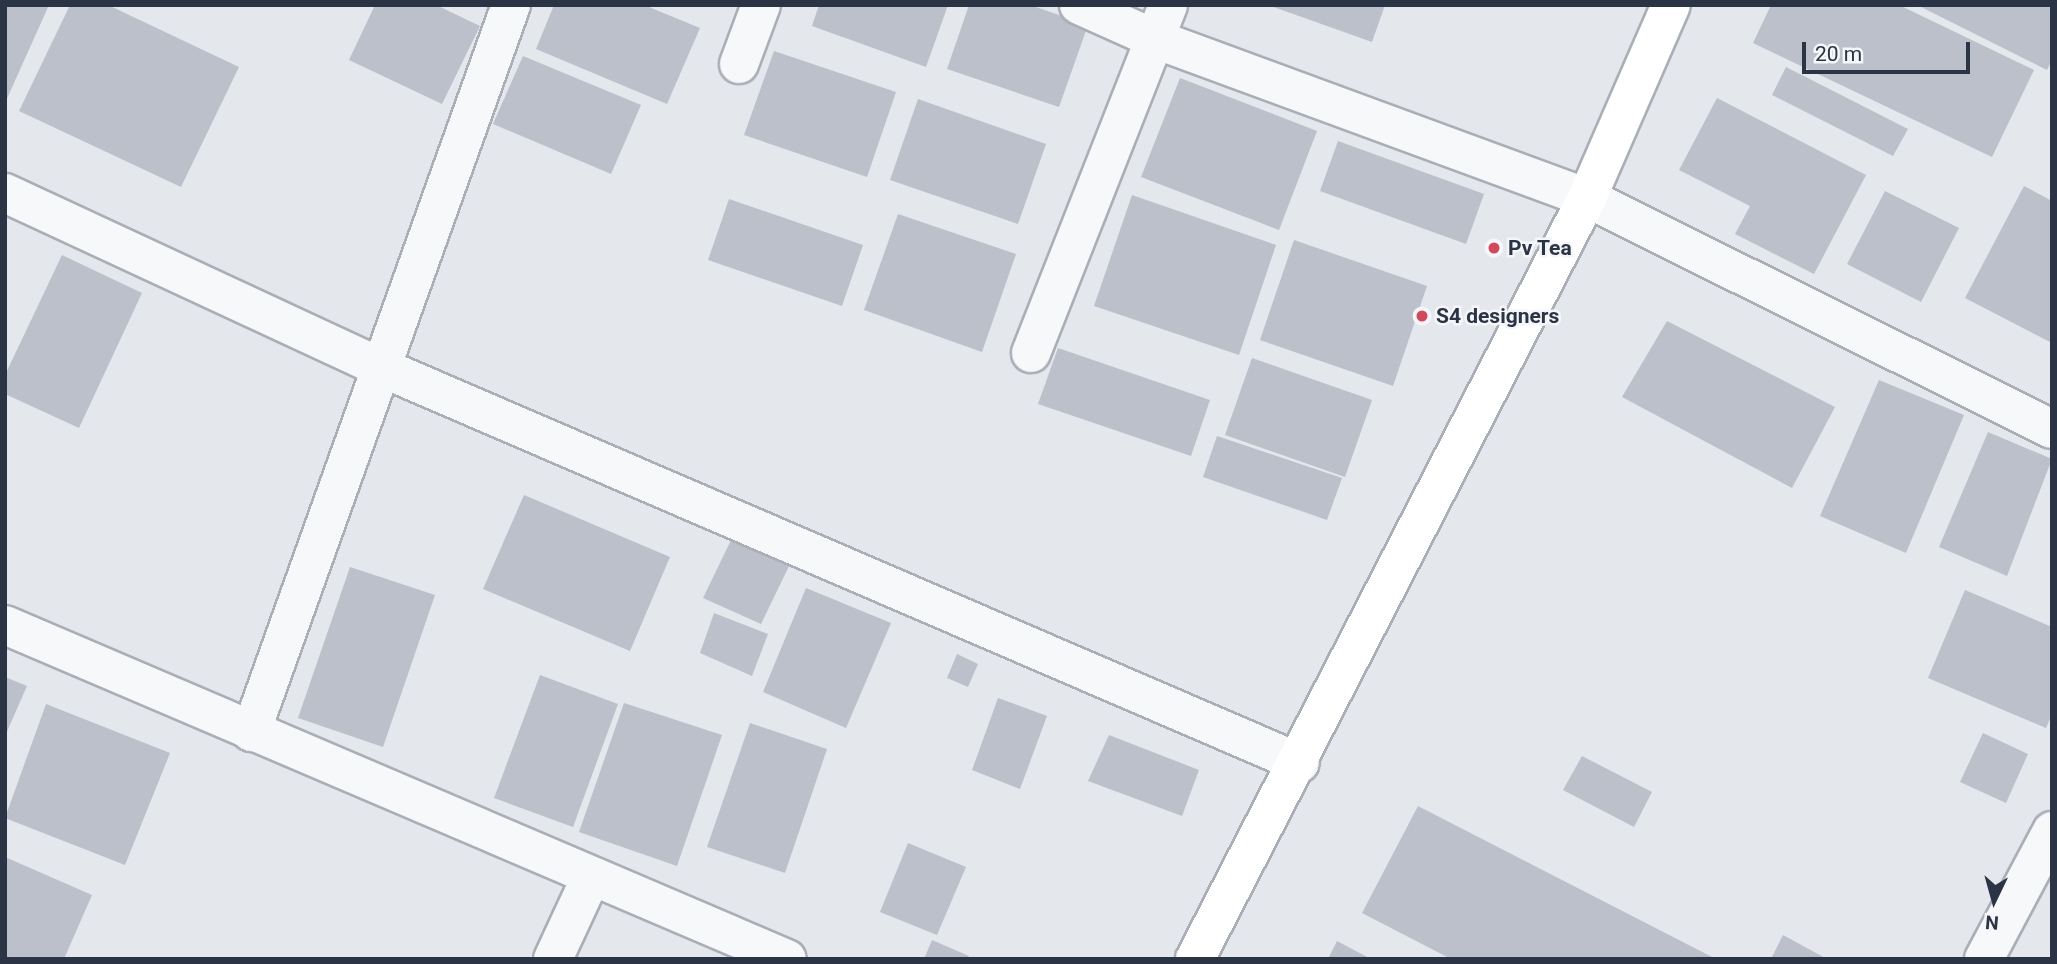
<!DOCTYPE html>
<style>
body{margin:0}
#map{position:relative;width:2057px;height:964px;overflow:hidden;background:#e4e7ec;font-family:Roboto,sans-serif}
div>[style]{position:absolute}
.building>*{inset:0;background:#bbc0ca}
.roads{filter:drop-shadow(2px 0 #a9aeb7) drop-shadow(-2px 0 #a9aeb7) drop-shadow(0 2px #a9aeb7) drop-shadow(0 -2px #a9aeb7)}
.street>*{height:38px;margin:-19px;padding:0 19px;transform-origin:19px;border-radius:19px;background:#f7f8fa}
.secondary>*{height:38px;margin:-19px;padding:0 19px;transform-origin:19px;border-radius:19px;background:#fff}
.dots>*{width:19px;height:19px;translate:-50% -50%;box-sizing:border-box;border:4px solid #f4f6f9;border-radius:50%}
span{translate:-50% -50%;white-space:nowrap;text-align:center;line-height:1.15;-webkit-text-stroke:5px #f4f6f9;paint-order:stroke}
.poi-label{font-size:21px;color:#2b3445;font-weight:700}
.left{translate:0 -50%;text-align:left}
.frame{position:absolute;inset:0;border:7px solid #2b3445;pointer-events:none}
.north{position:absolute;left:1959px;top:866px;width:70px;height:70px;-webkit-text-stroke:5px #f4f6f9;paint-order:stroke;rotate:185deg;font-size:19px;font-weight:700;line-height:28px;text-align:center;color:#2b3445}
.north::after{content:'';display:block;margin:auto;width:24px;height:32px;background:#2b3445;clip-path:polygon(50% 0,100% 100%,50% 72%,0 100%)}
.scale{position:absolute;left:1802px;top:42px;width:168px;height:32px;box-sizing:border-box;border:4px solid #2b3445;border-top:0;padding-left:9px;font-size:21px;line-height:24px;white-space:nowrap;color:#2b3445;-webkit-text-stroke:5px #f4f6f9;paint-order:stroke}
</style>
<div id="map">
<div class="building">
<div style="clip-path:polygon(5px 5px,49px 5px,5px 103px)"></div>
<div style="clip-path:polygon(70px 5px,108px 5px,239px 67px,181px 187px,19px 111px)"></div>
<div style="clip-path:polygon(375px 5px,436px 5px,480px 26px,442px 104px,349px 60px)"></div>
<div style="clip-path:polygon(554px 5px,644px 5px,700px 28px,667px 104px,536px 49px)"></div>
<div style="clip-path:polygon(819px 5px,948px 5px,926px 67px,812px 26px)"></div>
<div style="clip-path:polygon(969px 5px,1030px 5px,1088px 25px,1059px 107px,947px 69px)"></div>
<div style="clip-path:polygon(1268px 5px,1385px 5px,1372px 42px)"></div>
<div style="clip-path:polygon(1771px 5px,1899px 5px,2034px 70px,1992px 157px,1753px 43px)"></div>
<div style="clip-path:polygon(1917px 5px,2052px 5px,2052px 60px,2047px 70px)"></div>
<div style="clip-path:polygon(774px 51px,896px 92px,867px 177px,744px 135px)"></div>
<div style="clip-path:polygon(523px 56px,641px 105px,611px 174px,493px 124px)"></div>
<div style="clip-path:polygon(1786px 67px,1908px 129px,1893px 156px,1772px 95px)"></div>
<div style="clip-path:polygon(1180px 78px,1317px 131px,1279px 230px,1141px 177px)"></div>
<div style="clip-path:polygon(1717px 98px,1866px 175px,1814px 274px,1735px 234px,1750px 206px,1679px 170px)"></div>
<div style="clip-path:polygon(918px 99px,1046px 144px,1018px 224px,890px 180px)"></div>
<div style="clip-path:polygon(1338px 141px,1484px 194px,1466px 244px,1320px 191px)"></div>
<div style="clip-path:polygon(2024px 186px,2052px 201px,2052px 343px,1965px 298px)"></div>
<div style="clip-path:polygon(1885px 191px,1959px 228px,1921px 302px,1847px 264px)"></div>
<div style="clip-path:polygon(1132px 195px,1276px 245px,1239px 355px,1094px 306px)"></div>
<div style="clip-path:polygon(729px 199px,863px 245px,842px 306px,708px 260px)"></div>
<div style="clip-path:polygon(898px 214px,1016px 254px,982px 352px,864px 310px)"></div>
<div style="clip-path:polygon(1294px 240px,1427px 286px,1393px 386px,1260px 340px)"></div>
<div style="clip-path:polygon(62px 255px,142px 293px,79px 428px,5px 394px,5px 375px)"></div>
<div style="clip-path:polygon(1667px 321px,1835px 407px,1792px 488px,1622px 397px)"></div>
<div style="clip-path:polygon(1058px 348px,1210px 400px,1191px 456px,1038px 404px)"></div>
<div style="clip-path:polygon(1252px 358px,1372px 400px,1345px 477px,1225px 435px)"></div>
<div style="clip-path:polygon(1879px 380px,1964px 415px,1906px 553px,1820px 516px)"></div>
<div style="clip-path:polygon(1988px 432px,2052px 459px,2007px 576px,1939px 547px)"></div>
<div style="clip-path:polygon(1217px 436px,1342px 478px,1327px 520px,1203px 477px)"></div>
<div style="clip-path:polygon(524px 495px,670px 557px,630px 651px,483px 589px)"></div>
<div style="clip-path:polygon(733px 536px,791px 562px,761px 624px,703px 598px)"></div>
<div style="clip-path:polygon(350px 567px,435px 595px,383px 747px,298px 718px)"></div>
<div style="clip-path:polygon(806px 588px,891px 623px,846px 728px,763px 692px)"></div>
<div style="clip-path:polygon(1965px 590px,2052px 627px,2052px 714px,2046px 728px,1928px 678px)"></div>
<div style="clip-path:polygon(714px 613px,768px 634px,752px 676px,700px 653px)"></div>
<div style="clip-path:polygon(957px 654px,978px 664px,968px 687px,947px 678px)"></div>
<div style="clip-path:polygon(540px 675px,618px 704px,573px 827px,494px 798px)"></div>
<div style="clip-path:polygon(5px 677px,27px 686px,5px 736px)"></div>
<div style="clip-path:polygon(998px 698px,1047px 716px,1020px 789px,972px 770px)"></div>
<div style="clip-path:polygon(624px 703px,722px 735px,677px 866px,579px 832px)"></div>
<div style="clip-path:polygon(46px 704px,170px 753px,125px 865px,5px 818px)"></div>
<div style="clip-path:polygon(750px 723px,827px 749px,785px 873px,707px 847px)"></div>
<div style="clip-path:polygon(1983px 733px,2028px 754px,2006px 803px,1960px 782px)"></div>
<div style="clip-path:polygon(1109px 735px,1199px 770px,1182px 816px,1088px 781px)"></div>
<div style="clip-path:polygon(1582px 756px,1652px 792px,1634px 827px,1563px 790px)"></div>
<div style="clip-path:polygon(1418px 806px,1716px 959px,1451px 959px,1362px 913px)"></div>
<div style="clip-path:polygon(908px 843px,966px 867px,937px 935px,880px 912px)"></div>
<div style="clip-path:polygon(5px 857px,92px 895px,64px 959px,5px 959px)"></div>
<div style="clip-path:polygon(1783px 935px,1827px 959px,1771px 959px)"></div>
<div style="clip-path:polygon(932px 940px,969px 956px,967px 959px,924px 959px)"></div>
<div style="clip-path:polygon(1337px 941px,1371px 959px,1328px 959px)"></div>
</div>
<div class="roads">
<div class="street">
<div style="left:1079px;top:5px;width:83px;rotate:24.1deg"></div>
<div style="left:1155px;top:39px;width:460px;rotate:20.2deg"></div>
<div style="left:1587px;top:198px;width:519px;rotate:26.42deg"></div>
<div style="left:739px;top:64px;width:63px;rotate:-69.6deg"></div>
<div style="left:5px;top:193px;width:419px;rotate:24.9deg"></div>
<div style="left:385px;top:369px;width:996px;rotate:23.3deg"></div>
<div style="left:1031px;top:353px;width:374px;rotate:-68.5deg"></div>
<div style="left:5px;top:625px;width:850px;rotate:23.13deg"></div>
<div style="left:251px;top:732px;width:772px;rotate:-70.32deg"></div>
<div style="left:553px;top:959px;width:90px;rotate:-65.1deg"></div>
<div style="left:1984px;top:959px;width:145px;rotate:-62deg"></div>
</div>
<div class="secondary">
<div style="left:1195px;top:959px;width:856px;rotate:-62.75deg"></div>
<div style="left:1587px;top:198px;width:210px;rotate:-66.5deg"></div>
</div>
</div>
<div class="dots">
<div style="left:1494px;top:248px;background:#d1495b"></div>
<div style="left:1422px;top:316px;background:#d1495b"></div>
</div>
<div class="poi-label">
<span class="left" style="left:1508px;top:248px">Pv Tea</span>
<span class="left" style="left:1436px;top:316px">S4 designers</span>
</div>
<div class="frame"></div>
<div class="north">N</div>
<div class="scale">20 m</div>
</div>
